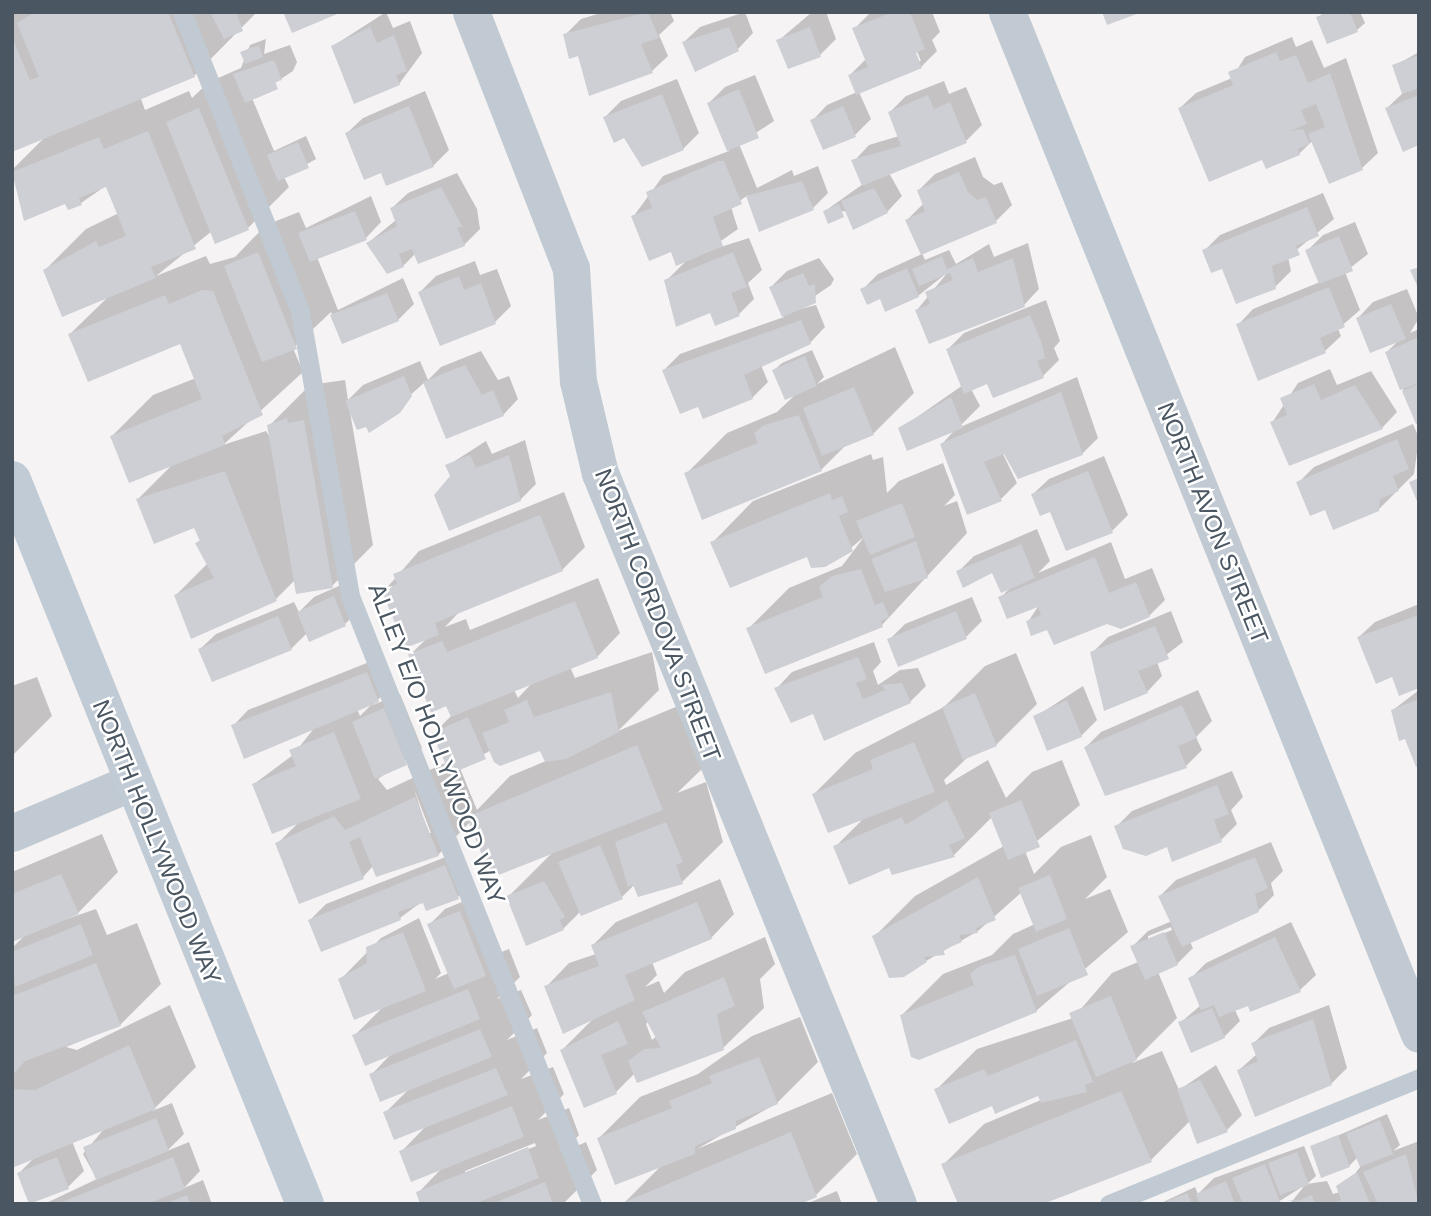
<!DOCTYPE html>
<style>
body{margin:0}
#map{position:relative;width:1431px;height:1216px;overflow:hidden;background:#f5f3f3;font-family:Arial,sans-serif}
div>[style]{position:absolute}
.shadow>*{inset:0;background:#0003}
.building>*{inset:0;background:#cdcfd5}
.lane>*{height:19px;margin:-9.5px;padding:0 9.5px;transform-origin:9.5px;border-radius:9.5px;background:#c1cad2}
.street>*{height:37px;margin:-18.5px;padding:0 18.5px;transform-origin:18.5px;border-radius:18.5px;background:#c1cad2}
.secondary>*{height:38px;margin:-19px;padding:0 19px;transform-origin:19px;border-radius:19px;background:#c1cbd6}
span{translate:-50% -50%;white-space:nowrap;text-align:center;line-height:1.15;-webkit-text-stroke:5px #fff;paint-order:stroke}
.street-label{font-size:24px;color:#4a5661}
.frame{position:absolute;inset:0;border:14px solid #4a5661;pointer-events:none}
</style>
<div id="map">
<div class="shadow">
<div style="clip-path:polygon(12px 12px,257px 12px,194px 76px,141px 99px,145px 110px,189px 91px,192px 98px,209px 82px,241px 68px,250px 45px,266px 39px,264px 54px,290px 45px,297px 62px,293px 71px,252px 98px,274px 151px,306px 136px,316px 159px,284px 177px,289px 187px,248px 228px,212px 231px,156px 276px,206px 256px,210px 264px,235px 257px,266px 225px,299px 212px,306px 228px,371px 196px,381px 222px,366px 238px,317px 257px,338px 310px,403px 278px,414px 304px,398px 320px,343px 342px,331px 312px,293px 348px,303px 372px,223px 445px,266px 431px,271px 439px,269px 426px,310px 385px,345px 380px,348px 400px,363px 385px,420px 361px,428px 380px,441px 367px,481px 351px,498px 380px,509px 376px,518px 399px,503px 415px,425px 382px,370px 431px,350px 412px,373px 545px,332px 586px,295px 580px,276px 599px,176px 595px,208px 563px,197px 543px,201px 539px,195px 526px,138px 499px,174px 463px,112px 436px,153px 395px,196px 378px,181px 342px,70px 334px,109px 296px,45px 270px,86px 229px,119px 213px,107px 185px,81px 203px,66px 202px,25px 218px,12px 170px,46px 136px,12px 150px)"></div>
<div style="clip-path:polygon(386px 12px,393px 28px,410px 21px,422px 53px,399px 84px,333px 46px)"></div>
<div style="clip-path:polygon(604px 12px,670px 12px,674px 21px,659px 35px,668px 56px,652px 71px,579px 54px,565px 35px,581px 19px)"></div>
<div style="clip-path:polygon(745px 12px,753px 33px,738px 49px,684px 42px,700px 27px)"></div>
<div style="clip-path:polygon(812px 12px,826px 12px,836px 39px,820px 55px,778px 41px)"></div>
<div style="clip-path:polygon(evenodd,871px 12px,932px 12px,940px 32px,932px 40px,937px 51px,921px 67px,859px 92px,871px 119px,855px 135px,812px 121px,827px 105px,857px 92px,850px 75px,866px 59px,854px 29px,871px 12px,914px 44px,921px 61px,917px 61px,914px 44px)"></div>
<div style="clip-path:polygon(1324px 12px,1360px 12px,1365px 23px,1357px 30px,1318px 18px)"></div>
<div style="clip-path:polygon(1292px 37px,1296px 47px,1312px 40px,1324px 68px,1346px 58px,1378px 153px,1362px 168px,1313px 140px,1299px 154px,1263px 157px,1180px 108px,1196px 93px,1232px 78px,1245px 57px)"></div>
<div style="clip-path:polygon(1419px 52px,1419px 143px,1387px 108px,1404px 92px,1394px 66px)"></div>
<div style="clip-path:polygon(755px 75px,774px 121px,739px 144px,757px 188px,792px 170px,794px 176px,818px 166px,828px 193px,813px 208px,760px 229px,748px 195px,731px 207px,738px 229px,705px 252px,749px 238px,762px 270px,748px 283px,754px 299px,739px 314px,711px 311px,666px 281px,688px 259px,633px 217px,663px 176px,729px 151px,709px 103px,725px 87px)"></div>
<div style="clip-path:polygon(677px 79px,699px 133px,683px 149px,625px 136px,605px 117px,621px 101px)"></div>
<div style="clip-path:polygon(944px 81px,949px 94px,966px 87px,982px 125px,966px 141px,889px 173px,902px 196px,887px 212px,825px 211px,863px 184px,854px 161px,869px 145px,899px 136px,890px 112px,906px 96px)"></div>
<div style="clip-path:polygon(425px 91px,449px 150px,433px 166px,382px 171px,347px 133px,363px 118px)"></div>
<div style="clip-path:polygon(975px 157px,983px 177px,994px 185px,1002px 182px,1012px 205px,996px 221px,922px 253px,925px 260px,949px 250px,956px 264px,989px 244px,994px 257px,1028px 243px,1039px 289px,1024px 305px,930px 342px,917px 310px,948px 272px,918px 296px,862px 290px,878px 274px,922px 254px,907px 220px,924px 203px,919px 190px,935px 174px)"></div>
<div style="clip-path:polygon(457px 173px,477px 209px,480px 229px,464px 245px,416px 253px,403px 266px,368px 243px,396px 220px,392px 208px,408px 193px)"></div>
<div style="clip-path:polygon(1323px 193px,1334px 219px,1288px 257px,1291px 271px,1275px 287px,1223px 266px,1204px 251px,1220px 235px)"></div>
<div style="clip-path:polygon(1355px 222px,1368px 254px,1345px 272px,1360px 310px,1338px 329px,1341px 336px,1325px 351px,1238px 325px,1253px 309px,1320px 282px,1307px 251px,1323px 235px)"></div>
<div style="clip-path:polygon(819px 258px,834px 279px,831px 285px,793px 311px,816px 305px,825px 327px,810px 343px,761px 365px,768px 382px,752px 398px,699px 404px,664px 370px,680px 354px,784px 317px,771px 287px,787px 271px)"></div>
<div style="clip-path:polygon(475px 261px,480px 275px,497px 269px,511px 306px,495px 322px,441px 343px,420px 292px,436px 276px)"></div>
<div style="clip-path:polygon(1407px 289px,1419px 318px,1410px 333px,1419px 329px,1417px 422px,1387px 352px,1398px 341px,1358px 318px,1373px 302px)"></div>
<div style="clip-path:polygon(1046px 300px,1060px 341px,1054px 348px,1059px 360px,1043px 376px,994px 396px,988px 382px,971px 389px,980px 406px,958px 428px,1077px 377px,1098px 438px,1082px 454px,1003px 454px,1017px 483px,1001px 499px,942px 444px,962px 422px,908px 449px,900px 429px,963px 385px,948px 349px,964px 333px)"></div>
<div style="clip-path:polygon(895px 347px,914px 393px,873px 434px,846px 445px,821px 470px,686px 474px,727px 433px,777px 412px,796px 394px,774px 370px,782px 363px,812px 350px,824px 377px,817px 384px)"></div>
<div style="clip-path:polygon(1330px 369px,1337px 385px,1371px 371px,1397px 412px,1382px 428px,1272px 423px,1298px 383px)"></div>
<div style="clip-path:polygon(1413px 424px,1419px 438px,1414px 474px,1378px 510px,1326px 508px,1298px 483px,1314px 467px)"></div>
<div style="clip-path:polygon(525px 440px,536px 484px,520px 500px,452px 477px,447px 466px,486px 441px,492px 454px)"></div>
<div style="clip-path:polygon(871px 454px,873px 460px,883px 457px,887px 493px,899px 481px,943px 463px,955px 495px,944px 506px,957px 501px,967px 533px,882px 625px,748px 629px,789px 588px,842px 566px,864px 537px,835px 561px,812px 566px,808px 555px,713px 542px,753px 501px)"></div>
<div style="clip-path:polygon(1104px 456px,1128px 515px,1112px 531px,1067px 549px,1051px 510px,1033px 494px,1049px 479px)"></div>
<div style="clip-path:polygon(evenodd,564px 492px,585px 547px,562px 570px,461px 610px,445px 627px,466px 619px,470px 630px,598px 578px,620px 633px,597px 657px,570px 667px,575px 678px,652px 652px,659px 690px,618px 731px,678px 706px,703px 768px,677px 793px,706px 782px,723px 842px,682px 882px,635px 884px,622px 897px,581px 911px,563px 929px,508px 897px,553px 852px,471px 821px,438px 855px,373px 866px,363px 877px,277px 844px,300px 821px,254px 784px,293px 755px,315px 727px,233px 726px,248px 710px,382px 657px,393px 684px,373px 705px,400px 694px,422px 748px,378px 779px,387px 790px,447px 762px,434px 733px,452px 715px,410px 655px,427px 638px,384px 591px,419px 551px,564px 492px,533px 682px,518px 698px,514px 690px,533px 682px,564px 492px,374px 702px,360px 716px,357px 709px,374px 702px,564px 492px,541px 748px,546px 761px,510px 776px,477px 810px,460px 768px,493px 749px,541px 748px,564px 492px,414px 789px,431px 833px,428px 833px,414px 789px)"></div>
<div style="clip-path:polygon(1037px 529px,1050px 561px,1038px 573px,1111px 542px,1125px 579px,1152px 568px,1165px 600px,1149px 616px,1048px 627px,1028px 622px,1039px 605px,1000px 598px,1012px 586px,993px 571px,958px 572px,974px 556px)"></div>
<div style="clip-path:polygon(350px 581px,361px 609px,345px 624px,310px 639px,307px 633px,291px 649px,200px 649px,216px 634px,294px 602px,299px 612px,314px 597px)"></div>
<div style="clip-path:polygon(972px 597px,982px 621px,966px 637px,899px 664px,889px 640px,905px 624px)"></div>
<div style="clip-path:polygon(1419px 604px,1419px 686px,1393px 675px,1359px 637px,1375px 622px)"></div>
<div style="clip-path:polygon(1171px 611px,1183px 642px,1157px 662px,1162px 676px,1147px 692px,1092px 653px,1108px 637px)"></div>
<div style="clip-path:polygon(874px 642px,881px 662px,873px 671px,878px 685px,900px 670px,918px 668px,926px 686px,910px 702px,814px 712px,777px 688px,792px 672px)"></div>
<div style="clip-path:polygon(1016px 653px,1037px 704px,996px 745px,968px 757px,944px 780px,946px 785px,988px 760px,1006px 798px,1032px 772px,1062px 760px,1080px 805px,1025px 851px,1034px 874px,1061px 847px,1091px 835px,1107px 877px,1085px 899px,1110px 889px,1128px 932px,1036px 1011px,902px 1015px,943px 974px,992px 955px,1013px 934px,1035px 924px,1022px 892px,978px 931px,926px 961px,874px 937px,915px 896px,1004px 846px,992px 817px,954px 855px,890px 866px,835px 847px,862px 820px,829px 831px,814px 794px,855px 753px,944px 707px,985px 666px)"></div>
<div style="clip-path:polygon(37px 677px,52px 716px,12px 756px,12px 686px)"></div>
<div style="clip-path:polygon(1083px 686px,1097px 720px,1081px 736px,1035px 717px)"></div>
<div style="clip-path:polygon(1198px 690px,1212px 721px,1196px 737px,1202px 750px,1186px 766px,1086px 747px,1101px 732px)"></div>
<div style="clip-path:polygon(1419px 690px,1419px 764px,1393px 710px)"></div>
<div style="clip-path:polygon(1232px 771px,1243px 797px,1231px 810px,1237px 824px,1221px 840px,1168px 845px,1116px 827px,1132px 811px)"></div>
<div style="clip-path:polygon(102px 834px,118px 872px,78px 913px,46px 926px,96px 909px,107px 935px,137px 923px,161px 984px,120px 1025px,66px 1047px,77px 1050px,170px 1005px,196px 1067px,152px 1111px,172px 1103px,184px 1134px,167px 1151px,189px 1142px,200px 1171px,184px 1188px,203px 1180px,212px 1204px,44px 1204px,97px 1179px,83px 1154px,104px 1129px,72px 1141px,84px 1171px,68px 1187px,19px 1173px,36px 1156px,12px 1166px,12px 948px,25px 935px,12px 940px,12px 872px)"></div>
<div style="clip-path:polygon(evenodd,1271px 842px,1283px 871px,1271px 883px,1274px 895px,1258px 911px,1190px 942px,1193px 948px,1177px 964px,1158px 972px,1177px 1018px,1132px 1063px,1162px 1051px,1179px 1090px,1216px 1065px,1242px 1115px,1227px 1130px,1190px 1121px,1151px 1160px,943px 1165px,984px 1124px,1041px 1100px,1039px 1094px,993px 1103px,936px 1090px,977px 1049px,1073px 1018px,1112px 973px,1138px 962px,1132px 947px,1148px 931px,1172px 921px,1160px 896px,1176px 880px,1271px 842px,1171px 927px,1172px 930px,1148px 940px,1148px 936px,1171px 927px)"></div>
<div style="clip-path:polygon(461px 851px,473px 881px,458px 897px,424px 900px,400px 918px,310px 920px,326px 904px)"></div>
<div style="clip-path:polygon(evenodd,720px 879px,734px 914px,711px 938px,652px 962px,657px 975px,645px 987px,659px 981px,664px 993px,685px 972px,765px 937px,775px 964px,760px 979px,764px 1008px,723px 1048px,635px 1073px,616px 1092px,585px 1105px,562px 1050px,596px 1016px,546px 987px,569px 963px,596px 954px,593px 945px,616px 922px,720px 879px,649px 1021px,657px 1036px,652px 1040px,646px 1024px,649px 1021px)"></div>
<div style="clip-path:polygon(evenodd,476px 896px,499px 953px,509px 949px,520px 977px,497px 999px,521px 990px,532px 1015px,507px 1040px,537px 1028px,547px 1053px,521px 1079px,553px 1067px,564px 1094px,538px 1120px,569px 1108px,579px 1135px,563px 1152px,586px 1142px,597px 1170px,563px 1204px,422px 1204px,418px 1193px,443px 1167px,401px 1152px,427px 1125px,385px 1113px,410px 1088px,371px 1075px,393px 1052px,354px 1036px,385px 1005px,340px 980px,381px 938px,419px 918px,441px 973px,435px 979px,449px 973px,430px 924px,445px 909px,476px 896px,535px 1143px,536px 1146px,465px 1175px,465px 1171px,535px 1143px)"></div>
<div style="clip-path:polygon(1291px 922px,1316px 975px,1300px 990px,1235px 1010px,1240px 1021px,1224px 1037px,1180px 1023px,1201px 1005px,1190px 979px,1206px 963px)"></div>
<div style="clip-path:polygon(1329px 1005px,1347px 1068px,1331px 1084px,1239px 1070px,1257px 1054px,1253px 1044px,1269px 1028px)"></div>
<div style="clip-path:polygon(800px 1017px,818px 1062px,777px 1103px,697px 1149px,832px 1093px,857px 1154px,816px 1195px,794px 1204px,623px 1204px,662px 1165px,599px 1138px,640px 1097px,698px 1074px,752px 1036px)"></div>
<div style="clip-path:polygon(1387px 1114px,1400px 1145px,1393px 1151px,1419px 1141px,1419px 1204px,1290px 1204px,1305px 1185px,1275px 1204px,1159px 1204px,1195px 1187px,1198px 1194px,1214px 1178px,1304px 1146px,1316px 1176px,1307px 1184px,1327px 1181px,1333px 1194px,1340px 1192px,1361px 1166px,1357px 1158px,1349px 1166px,1312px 1147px)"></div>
<div style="clip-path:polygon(837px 1191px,842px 1204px,806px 1204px)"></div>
</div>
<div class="building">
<div style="clip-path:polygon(35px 12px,168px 12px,195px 77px,12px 152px,12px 37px,30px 80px,39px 77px,17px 23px)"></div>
<div style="clip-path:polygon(210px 12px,236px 12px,243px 31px,224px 39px)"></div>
<div style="clip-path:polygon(283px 12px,342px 12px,292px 33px)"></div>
<div style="clip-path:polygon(648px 12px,659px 38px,641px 44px,653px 73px,589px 96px,578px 56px,569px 59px,563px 34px)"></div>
<div style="clip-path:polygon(893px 12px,910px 12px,925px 49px,916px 53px,922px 68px,856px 95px,848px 75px,868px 67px,852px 28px)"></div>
<div style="clip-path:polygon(1102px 12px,1142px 12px,1107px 25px)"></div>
<div style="clip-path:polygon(1329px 12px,1350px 12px,1358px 32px,1327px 44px,1316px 17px)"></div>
<div style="clip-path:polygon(370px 27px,377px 43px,394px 35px,407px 71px,396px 75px,400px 85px,354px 104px,331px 46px)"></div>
<div style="clip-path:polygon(729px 27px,739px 51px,695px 72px,682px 42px)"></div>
<div style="clip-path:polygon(810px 27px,821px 57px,788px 69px,776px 40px)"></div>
<div style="clip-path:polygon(259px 45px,263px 57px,245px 64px,240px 52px)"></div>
<div style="clip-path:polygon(1276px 52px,1280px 61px,1296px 55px,1308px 83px,1330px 73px,1363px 170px,1329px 184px,1308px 134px,1325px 127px,1316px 104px,1301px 110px,1307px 124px,1290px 131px,1303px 129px,1310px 144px,1298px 149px,1300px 155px,1266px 169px,1262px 160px,1209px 182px,1178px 108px,1233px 85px,1228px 72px)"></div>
<div style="clip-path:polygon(1419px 55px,1419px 88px,1402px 94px,1392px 65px)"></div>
<div style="clip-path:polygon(274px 60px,282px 80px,275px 82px,278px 89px,245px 103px,233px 74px)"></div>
<div style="clip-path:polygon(739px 89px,759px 138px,727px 151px,707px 103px)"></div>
<div style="clip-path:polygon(662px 94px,684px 150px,642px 167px,624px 138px,614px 143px,603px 117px)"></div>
<div style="clip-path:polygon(928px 95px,934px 109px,950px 102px,967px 143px,862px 186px,851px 160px,901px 146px,888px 112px)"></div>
<div style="clip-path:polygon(1419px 95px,1419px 145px,1403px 152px,1385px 108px)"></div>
<div style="clip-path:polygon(409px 106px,434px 167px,386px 186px,381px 173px,364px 180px,345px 133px)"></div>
<div style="clip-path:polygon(843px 106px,856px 137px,823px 150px,810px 120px)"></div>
<div style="clip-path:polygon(199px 108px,249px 230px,215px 244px,166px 122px)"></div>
<div style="clip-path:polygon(148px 131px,196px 249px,151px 267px,156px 278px,62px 317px,43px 270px,96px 241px,99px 247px,126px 236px,106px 187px,79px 198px,82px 205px,68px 210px,65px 204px,24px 221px,12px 172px,99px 137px,104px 149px)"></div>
<div style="clip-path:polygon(298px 142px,309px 168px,278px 181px,267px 155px)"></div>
<div style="clip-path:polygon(718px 161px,724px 161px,742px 204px,713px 217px,723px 246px,676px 266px,671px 252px,649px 261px,631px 216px,652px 208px,646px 192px)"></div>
<div style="clip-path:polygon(959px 172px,968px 192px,977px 200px,986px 197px,997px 223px,921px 255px,905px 220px,925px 211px,917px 190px)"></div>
<div style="clip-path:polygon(802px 181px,814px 210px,759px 232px,746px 196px)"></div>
<div style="clip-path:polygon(441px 187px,462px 226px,457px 228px,465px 246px,418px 264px,412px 249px,399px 254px,404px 267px,387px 274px,366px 243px,397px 226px,390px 208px)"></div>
<div style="clip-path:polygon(874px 188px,888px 213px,853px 230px,841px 201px)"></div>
<div style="clip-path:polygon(839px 204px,844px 217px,828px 224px,823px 211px)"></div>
<div style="clip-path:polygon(1307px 207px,1319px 236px,1296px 246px,1300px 255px,1272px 266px,1276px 289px,1236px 304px,1222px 269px,1211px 273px,1202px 250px)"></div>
<div style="clip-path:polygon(355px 211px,367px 240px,310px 262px,298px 233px)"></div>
<div style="clip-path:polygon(1339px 236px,1353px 271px,1319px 284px,1305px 250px)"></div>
<div style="clip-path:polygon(258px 252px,297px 349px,262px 362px,224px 266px)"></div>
<div style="clip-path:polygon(733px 252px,747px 287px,731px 293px,740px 316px,715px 326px,710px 313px,676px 327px,664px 280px)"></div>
<div style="clip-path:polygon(942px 256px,947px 269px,973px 258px,978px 272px,1013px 258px,1025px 307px,929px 344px,915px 310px,930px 304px,925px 292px,953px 280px,950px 273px,919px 286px,912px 269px)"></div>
<div style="clip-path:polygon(1419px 267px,1419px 290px,1410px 270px)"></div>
<div style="clip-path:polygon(907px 268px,919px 297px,885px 312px,880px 299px,867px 305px,860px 289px)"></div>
<div style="clip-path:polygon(803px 273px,809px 286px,815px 284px,816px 303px,782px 317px,769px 287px)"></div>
<div style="clip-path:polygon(459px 276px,464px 290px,481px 283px,496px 324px,440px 346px,418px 292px)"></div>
<div style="clip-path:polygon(1329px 287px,1345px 327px,1320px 338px,1326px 353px,1258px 381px,1236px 324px)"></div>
<div style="clip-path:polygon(202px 290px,213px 291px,263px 415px,222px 436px,225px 445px,129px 483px,110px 436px,202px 399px,180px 344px,88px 382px,68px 334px,165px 295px,169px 304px)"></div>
<div style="clip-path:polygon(387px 293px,399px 321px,342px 344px,330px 315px)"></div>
<div style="clip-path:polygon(1391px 304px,1406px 339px,1370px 353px,1356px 318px)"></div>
<div style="clip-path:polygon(1030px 315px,1042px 344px,1045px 358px,1037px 361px,1044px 378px,993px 398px,987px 384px,964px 394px,946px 349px)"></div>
<div style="clip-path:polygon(801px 320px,811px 344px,744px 375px,753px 399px,703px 419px,698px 407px,680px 414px,662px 370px)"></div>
<div style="clip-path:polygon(1419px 337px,1419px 383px,1400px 390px,1385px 352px)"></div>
<div style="clip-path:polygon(805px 356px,817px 386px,785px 400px,772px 370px)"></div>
<div style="clip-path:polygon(465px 365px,482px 395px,493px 390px,504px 416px,446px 439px,423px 382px)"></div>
<div style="clip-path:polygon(404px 376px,412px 396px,400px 413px,369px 433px,366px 427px,357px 430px,345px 401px)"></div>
<div style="clip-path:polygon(1314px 384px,1321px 400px,1355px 385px,1383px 429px,1289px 466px,1270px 422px,1287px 415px,1280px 398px)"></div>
<div style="clip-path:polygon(1419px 384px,1419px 423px,1416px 424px,1402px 391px)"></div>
<div style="clip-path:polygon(854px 387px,874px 435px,822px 456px,803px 408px)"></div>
<div style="clip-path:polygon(1061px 392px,1083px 455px,1018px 479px,1004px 454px,984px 462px,1002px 501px,967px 515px,940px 444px)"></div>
<div style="clip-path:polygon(951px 397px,963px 428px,907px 451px,898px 428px)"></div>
<div style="clip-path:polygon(799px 415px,822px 471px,702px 520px,684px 473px,758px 443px,754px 433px,764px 425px)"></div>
<div style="clip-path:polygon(287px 418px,288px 423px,304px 420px,333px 588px,296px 594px,267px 425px)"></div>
<div style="clip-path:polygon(1397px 439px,1409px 469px,1393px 476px,1399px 491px,1380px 499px,1379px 511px,1333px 530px,1325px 510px,1310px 516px,1296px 482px)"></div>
<div style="clip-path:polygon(470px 455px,476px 468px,509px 455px,521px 501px,449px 531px,434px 495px,450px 476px,445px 465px)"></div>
<div style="clip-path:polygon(225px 471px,277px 601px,191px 639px,174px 595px,214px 578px,195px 543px,200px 541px,194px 528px,154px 544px,136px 499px)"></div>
<div style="clip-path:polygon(1088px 471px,1113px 533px,1066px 551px,1050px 512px,1040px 516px,1031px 494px)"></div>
<div style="clip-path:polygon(1419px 478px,1419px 506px,1409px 482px)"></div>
<div style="clip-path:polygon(830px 493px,832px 500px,842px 496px,848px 512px,839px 516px,853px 551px,825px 567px,811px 568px,807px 557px,730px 588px,710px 542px)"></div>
<div style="clip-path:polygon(902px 503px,915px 537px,870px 555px,856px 521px)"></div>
<div style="clip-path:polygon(540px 515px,563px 571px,435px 623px,439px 635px,405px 648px,382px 591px,397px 584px,393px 574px)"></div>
<div style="clip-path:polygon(916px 541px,928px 578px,885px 592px,871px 559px)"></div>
<div style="clip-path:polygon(1021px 544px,1035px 578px,1001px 593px,992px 573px,963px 588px,956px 571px)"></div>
<div style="clip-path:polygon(1095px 557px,1109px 593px,1136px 582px,1150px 617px,1121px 629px,1107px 624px,1054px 645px,1047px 630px,1031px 636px,1026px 621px,1041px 615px,1038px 607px,1007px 619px,998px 597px)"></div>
<div style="clip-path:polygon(861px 569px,875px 605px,883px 602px,889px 617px,881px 621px,883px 627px,765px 674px,746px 628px,823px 597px,819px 587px,832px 576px)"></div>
<div style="clip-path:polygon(334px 596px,346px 626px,309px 642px,297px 612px)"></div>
<div style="clip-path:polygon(575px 601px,598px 658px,451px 717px,446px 706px,431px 713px,408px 654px,442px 641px,447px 652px)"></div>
<div style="clip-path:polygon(956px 611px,967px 639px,898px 667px,887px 639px)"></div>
<div style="clip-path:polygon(1419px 615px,1419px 688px,1399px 696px,1392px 677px,1376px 684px,1357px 637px)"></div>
<div style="clip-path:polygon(278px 616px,292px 650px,212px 682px,198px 649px)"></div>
<div style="clip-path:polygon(1155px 626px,1169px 659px,1138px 671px,1148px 693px,1104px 711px,1090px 652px)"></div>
<div style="clip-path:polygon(858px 657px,867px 679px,856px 683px,863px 699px,885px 690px,882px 685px,902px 683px,911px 703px,824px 741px,813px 714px,791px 723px,774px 688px)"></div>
<div style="clip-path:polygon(367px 672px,379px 702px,244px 759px,231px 725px)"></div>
<div style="clip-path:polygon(611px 692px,619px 732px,566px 759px,545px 762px,540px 751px,500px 766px,494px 762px,482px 733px,509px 722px,504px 710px,527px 700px,534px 717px)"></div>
<div style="clip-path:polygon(975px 693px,997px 746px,963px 760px,942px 707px)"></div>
<div style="clip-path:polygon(1419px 699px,1419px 766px,1416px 767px,1405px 739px,1399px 741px,1391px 710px)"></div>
<div style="clip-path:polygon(1067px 700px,1082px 737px,1047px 751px,1033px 716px)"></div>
<div style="clip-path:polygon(1182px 705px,1197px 738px,1178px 746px,1187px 768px,1105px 796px,1084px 747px)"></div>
<div style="clip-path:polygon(384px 708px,407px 765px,375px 779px,352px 722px)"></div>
<div style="clip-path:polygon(468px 717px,486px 759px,450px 774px,432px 733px)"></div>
<div style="clip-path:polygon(334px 732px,361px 799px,272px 834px,252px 784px,296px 766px,289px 750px)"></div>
<div style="clip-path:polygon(914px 742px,935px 792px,828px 833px,812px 794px,873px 769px,870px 760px)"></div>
<div style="clip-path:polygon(637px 745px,663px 810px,491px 878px,467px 817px)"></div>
<div style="clip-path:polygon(1217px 785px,1229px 814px,1214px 820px,1222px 842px,1172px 862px,1167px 847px,1146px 856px,1123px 849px,1114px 826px)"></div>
<div style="clip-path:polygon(415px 797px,439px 856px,376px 877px,360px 837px,349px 842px,364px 879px,299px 904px,275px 843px,334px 816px,345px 830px)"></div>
<div style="clip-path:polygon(947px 800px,965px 838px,949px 845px,955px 857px,892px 875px,889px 868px,849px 885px,833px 846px,902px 817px,905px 825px)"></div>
<div style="clip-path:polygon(1021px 800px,1040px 847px,1008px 860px,989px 813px)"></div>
<div style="clip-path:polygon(666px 822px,683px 862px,676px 865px,683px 884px,638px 897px,633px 885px,628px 887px,615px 842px)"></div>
<div style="clip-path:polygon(600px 845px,623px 899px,581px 916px,558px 862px)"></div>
<div style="clip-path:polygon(1255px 857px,1268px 888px,1255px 894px,1259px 912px,1182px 947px,1158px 896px)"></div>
<div style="clip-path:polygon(445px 865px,459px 899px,426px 911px,423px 903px,398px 912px,401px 920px,321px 952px,308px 920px)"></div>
<div style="clip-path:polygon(61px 874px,79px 914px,12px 942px,12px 894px)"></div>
<div style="clip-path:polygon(1050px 875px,1067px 919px,1036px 932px,1018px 888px)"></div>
<div style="clip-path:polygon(978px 877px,996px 920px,976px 928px,978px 933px,959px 935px,962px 942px,943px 950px,945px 955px,924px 957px,927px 962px,904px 977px,889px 978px,872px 936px)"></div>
<div style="clip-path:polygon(544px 881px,565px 917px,560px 920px,564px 930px,526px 946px,506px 896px)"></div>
<div style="clip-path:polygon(697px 902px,712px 939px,625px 975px,635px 1000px,563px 1034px,544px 986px,599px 966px,591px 945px)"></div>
<div style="clip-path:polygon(460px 911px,486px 976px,454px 989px,427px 924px)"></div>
<div style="clip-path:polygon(81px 924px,93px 955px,15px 987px,12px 952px)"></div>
<div style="clip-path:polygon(1069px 928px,1088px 975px,1037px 996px,1018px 949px)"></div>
<div style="clip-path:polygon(403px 932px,426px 991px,354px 1020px,338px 979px,367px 963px,366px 947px)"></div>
<div style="clip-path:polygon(1164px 932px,1178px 965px,1145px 980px,1130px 946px)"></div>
<div style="clip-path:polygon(1275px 937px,1301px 992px,1250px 1012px,1248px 1006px,1219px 1017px,1214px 1005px,1201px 1010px,1188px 978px)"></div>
<div style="clip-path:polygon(1015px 955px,1037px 1012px,919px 1060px,911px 1057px,900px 1015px,974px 985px,970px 974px,980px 966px)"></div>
<div style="clip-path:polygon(96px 963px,121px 1026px,25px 1061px,12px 1076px,12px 996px)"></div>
<div style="clip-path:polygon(724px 977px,735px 1006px,717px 1014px,724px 1050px,637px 1083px,628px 1061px,644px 1049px,661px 1048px,642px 1012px)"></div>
<div style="clip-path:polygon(468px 989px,480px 1019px,365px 1066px,352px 1035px)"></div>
<div style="clip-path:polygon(1111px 996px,1137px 1060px,1096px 1077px,1069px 1013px)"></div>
<div style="clip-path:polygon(1212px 1008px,1225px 1038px,1191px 1053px,1178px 1022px)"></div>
<div style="clip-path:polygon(1313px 1019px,1332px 1085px,1255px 1117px,1237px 1070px,1258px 1061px,1251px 1043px)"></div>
<div style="clip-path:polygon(618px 1021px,628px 1044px,601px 1055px,617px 1094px,584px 1108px,560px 1050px)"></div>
<div style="clip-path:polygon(480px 1029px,492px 1057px,380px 1102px,369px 1074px)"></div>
<div style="clip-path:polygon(1076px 1040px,1093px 1082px,1085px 1085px,1087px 1092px,1041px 1103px,1038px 1096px,995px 1114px,992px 1106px,949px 1124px,934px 1089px,984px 1069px,988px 1076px)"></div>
<div style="clip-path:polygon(129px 1045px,156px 1109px,12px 1168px,12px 1089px,35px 1090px)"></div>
<div style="clip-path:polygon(759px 1057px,778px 1104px,736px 1121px,736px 1129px,695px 1146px,695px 1154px,615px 1185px,597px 1138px,672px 1108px,669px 1101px,712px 1083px,709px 1076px)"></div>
<div style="clip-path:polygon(496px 1068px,508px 1095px,394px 1140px,383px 1112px)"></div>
<div style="clip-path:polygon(1200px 1080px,1228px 1132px,1197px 1144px,1177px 1089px)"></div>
<div style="clip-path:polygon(1121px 1091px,1152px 1162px,1043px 1204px,958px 1204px,941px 1164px)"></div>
<div style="clip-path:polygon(512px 1106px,524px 1137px,411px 1182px,399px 1151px)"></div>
<div style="clip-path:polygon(156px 1118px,169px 1151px,96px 1180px,83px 1147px)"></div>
<div style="clip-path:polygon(1380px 1120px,1393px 1154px,1360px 1167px,1346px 1134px)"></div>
<div style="clip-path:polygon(791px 1132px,817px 1197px,800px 1204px,620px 1204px)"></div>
<div style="clip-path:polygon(1338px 1135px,1350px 1167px,1321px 1178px,1310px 1146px)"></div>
<div style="clip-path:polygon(528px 1147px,539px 1178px,474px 1204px,420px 1204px,416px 1192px)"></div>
<div style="clip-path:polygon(1297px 1152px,1309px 1185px,1280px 1195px,1268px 1163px)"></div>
<div style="clip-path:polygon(1406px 1154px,1419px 1204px,1378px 1204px,1363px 1172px)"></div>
<div style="clip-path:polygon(57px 1157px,69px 1189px,29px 1204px,17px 1173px)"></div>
<div style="clip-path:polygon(173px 1157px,185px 1189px,147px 1204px,57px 1204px)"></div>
<div style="clip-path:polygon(1265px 1164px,1281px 1204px,1243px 1204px,1232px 1178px)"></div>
<div style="clip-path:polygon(1357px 1172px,1370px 1204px,1333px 1204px,1341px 1200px,1336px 1186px)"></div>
<div style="clip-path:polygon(1226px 1181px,1235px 1204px,1200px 1204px,1196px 1194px)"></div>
<div style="clip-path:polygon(545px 1182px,553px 1204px,492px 1204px)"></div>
<div style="clip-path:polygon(1187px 1193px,1192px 1204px,1160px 1204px)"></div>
<div style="clip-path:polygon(187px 1195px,190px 1204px,164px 1204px)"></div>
<div style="clip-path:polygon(1312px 1195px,1315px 1204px,1287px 1200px,1300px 1200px)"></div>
</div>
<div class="lane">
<div style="left:182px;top:12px;width:322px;rotate:68.5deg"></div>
<div style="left:300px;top:312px;width:288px;rotate:80deg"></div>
<div style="left:350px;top:596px;width:654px;rotate:68.3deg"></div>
<div style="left:1109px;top:1204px;width:335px;rotate:-22.1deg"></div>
</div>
<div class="street">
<div style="left:471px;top:12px;width:275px;rotate:68.7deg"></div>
<div style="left:571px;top:268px;width:113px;rotate:86.5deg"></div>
<div style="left:578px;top:381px;width:95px;rotate:76.6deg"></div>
<div style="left:600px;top:473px;width:789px;rotate:67.82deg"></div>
<div style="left:1007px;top:12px;width:1102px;rotate:68.04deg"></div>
<div style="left:12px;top:833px;width:130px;rotate:-23deg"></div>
</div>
<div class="secondary">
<div style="left:12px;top:480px;width:781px;rotate:67.97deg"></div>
</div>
<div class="street-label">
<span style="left:1213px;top:523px;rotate:68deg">NORTH AVON STREET</span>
<span style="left:658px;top:615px;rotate:69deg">NORTH CORDOVA STREET</span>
<span style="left:437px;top:744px;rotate:69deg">ALLEY E/O HOLLYWOOD WAY</span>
<span style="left:157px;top:842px;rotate:68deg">NORTH HOLLYWOOD WAY</span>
</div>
<div class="frame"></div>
</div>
